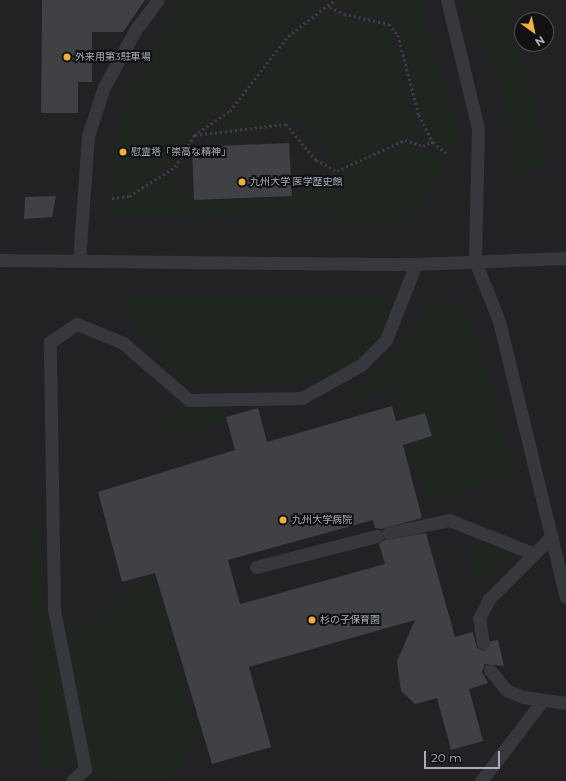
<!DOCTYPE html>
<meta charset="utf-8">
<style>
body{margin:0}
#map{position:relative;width:566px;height:781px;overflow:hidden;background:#161618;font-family:Montserrat,"Noto Sans JP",sans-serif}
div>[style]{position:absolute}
.built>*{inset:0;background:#222225}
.green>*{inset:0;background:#1e261f}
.building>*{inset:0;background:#404145}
.path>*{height:2.5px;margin-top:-1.25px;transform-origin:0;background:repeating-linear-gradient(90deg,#3d3f44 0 2px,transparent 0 5px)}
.lane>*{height:13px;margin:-6.5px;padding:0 6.5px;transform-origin:6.5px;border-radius:6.5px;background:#37383d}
.dots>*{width:11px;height:11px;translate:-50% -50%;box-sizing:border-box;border:2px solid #111113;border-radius:50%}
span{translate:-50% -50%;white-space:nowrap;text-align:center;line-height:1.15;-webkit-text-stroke:4px #111113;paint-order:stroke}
.poi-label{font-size:10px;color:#a8adb8}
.left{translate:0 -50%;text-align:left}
.north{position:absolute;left:514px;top:12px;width:40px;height:40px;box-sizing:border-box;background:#111113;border:1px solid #4d4f55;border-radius:50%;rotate:147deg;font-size:11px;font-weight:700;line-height:16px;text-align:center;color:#a8adb8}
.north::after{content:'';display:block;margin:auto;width:14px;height:18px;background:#f2b134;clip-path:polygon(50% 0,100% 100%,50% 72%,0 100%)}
.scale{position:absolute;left:424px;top:751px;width:76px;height:18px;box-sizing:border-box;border:2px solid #a8adb8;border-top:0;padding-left:5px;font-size:12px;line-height:14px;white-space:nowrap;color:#a8adb8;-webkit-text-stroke:3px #111113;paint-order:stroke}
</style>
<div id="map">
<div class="built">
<div style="clip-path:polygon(evenodd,0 0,566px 0,566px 781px,0 781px,0 0,522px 20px,546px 20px,546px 44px,522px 44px,522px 20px)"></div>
</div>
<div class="green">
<div style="clip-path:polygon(183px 0,330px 0,290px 27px,220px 112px,186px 137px,173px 161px,139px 187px,121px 195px,112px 193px,119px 112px,157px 35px)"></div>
<div style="clip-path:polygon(343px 0,419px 0,459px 136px,453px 153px,442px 147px,425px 122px,398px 26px,388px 18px,340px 7px)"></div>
<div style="clip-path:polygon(465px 0,505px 0,549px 161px,510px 177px,510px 135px,501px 83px)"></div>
<div style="clip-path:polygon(333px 13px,353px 21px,372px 22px,390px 31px,417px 125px,427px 142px,405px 136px,336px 168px,324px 145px,289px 110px,284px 120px,266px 131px,204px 144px,237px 109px,288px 40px)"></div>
<div style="clip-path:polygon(405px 144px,439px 157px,445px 166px,419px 212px,406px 221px,112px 216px,112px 204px,171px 176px,191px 197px,251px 203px,299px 193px,320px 177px,337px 174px)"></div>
<div style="clip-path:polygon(123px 295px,385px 297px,388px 322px,359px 360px,328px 374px,300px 381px,216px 388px,184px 383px,158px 357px,162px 354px,138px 332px,125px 313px)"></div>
<div style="clip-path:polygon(438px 299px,460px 305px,470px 321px,516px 476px,426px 502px,393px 389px,326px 407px,374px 374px,412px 330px,428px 304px)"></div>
<div style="clip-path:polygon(187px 406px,226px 412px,228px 422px,167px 439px,160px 429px,164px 415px)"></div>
<div style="clip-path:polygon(28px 528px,41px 528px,44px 610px,56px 626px,91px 627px,135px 586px,152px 577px,200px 742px,166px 780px,107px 781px,80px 766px,40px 766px)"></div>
<div style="clip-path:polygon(480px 542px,509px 553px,508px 559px,477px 590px,468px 564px,471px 550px)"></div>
</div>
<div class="building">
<div style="clip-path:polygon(42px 0,145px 0,123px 32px,92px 32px,92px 82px,78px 82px,78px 113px,41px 113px)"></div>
<div style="clip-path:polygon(289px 143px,292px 196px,194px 200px,192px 147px)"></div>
<div style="clip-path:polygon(56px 196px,52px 217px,24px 219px,25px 197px)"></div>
<div style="clip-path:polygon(392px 406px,396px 421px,425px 413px,432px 436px,403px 445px,422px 518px,381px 529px,375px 528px,373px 520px,228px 560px,240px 604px,385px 564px,379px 544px,384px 540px,426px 533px,455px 637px,473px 632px,477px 648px,484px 651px,491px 641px,498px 640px,504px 666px,485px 664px,482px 672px,488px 683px,469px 689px,483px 741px,451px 750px,437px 698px,415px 704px,401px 691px,397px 661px,415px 620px,249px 667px,271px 747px,212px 764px,155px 573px,122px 582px,98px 492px,235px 450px,226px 417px,258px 408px,267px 442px)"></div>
</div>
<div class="path">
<div style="left:330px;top:7px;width:16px;rotate:27deg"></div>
<div style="left:344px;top:14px;width:46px;rotate:12.5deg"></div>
<div style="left:389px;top:24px;width:14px;rotate:51deg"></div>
<div style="left:398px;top:35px;width:83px;rotate:75.3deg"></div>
<div style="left:419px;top:115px;width:30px;rotate:63deg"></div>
<div style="left:433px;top:142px;width:17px;rotate:40deg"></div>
<div style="left:195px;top:135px;width:92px;rotate:-6.9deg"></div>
<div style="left:286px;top:124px;width:47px;rotate:50.2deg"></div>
<div style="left:316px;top:160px;width:24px;rotate:28deg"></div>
<div style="left:337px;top:171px;width:75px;rotate:-24.5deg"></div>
<div style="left:405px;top:140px;width:19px;rotate:18deg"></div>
<div style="left:423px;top:146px;width:11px;rotate:-22deg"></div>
<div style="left:433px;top:142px;width:4px;rotate:124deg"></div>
<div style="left:112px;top:198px;width:17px;rotate:-7deg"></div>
<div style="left:129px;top:196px;width:54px;rotate:-32.2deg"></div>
<div style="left:175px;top:167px;width:37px;rotate:-59deg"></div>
<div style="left:194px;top:135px;width:43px;rotate:-33.7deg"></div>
<div style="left:230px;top:111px;width:95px;rotate:-52.3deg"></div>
<div style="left:288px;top:36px;width:59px;rotate:-37.5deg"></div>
</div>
<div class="lane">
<div style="left:447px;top:0;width:132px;rotate:76.4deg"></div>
<div style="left:478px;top:128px;width:133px;rotate:91.3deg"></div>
<div style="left:475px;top:261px;width:65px;rotate:68.2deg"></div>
<div style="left:499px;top:321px;width:284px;rotate:76.4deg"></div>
<div style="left:0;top:260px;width:416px;rotate:0.6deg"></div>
<div style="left:416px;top:264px;width:150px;rotate:-2.3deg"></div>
<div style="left:79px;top:261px;width:125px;rotate:-85.9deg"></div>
<div style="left:88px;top:136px;width:52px;rotate:-71.9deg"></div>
<div style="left:104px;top:87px;width:66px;rotate:-61.1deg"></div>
<div style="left:136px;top:29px;width:36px;rotate:-53deg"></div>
<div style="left:388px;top:533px;width:62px;rotate:-12deg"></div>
<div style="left:449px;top:520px;width:89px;rotate:21.7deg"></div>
<div style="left:256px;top:567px;width:125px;rotate:-14.4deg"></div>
<div style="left:483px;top:643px;width:25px;rotate:-99deg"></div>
<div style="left:479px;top:618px;width:21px;rotate:-62deg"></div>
<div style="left:489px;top:599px;width:89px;rotate:-45deg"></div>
<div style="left:490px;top:670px;width:26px;rotate:51deg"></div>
<div style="left:506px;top:690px;width:18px;rotate:22deg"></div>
<div style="left:523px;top:697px;width:43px;rotate:7.9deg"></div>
<div style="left:72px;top:781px;width:18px;rotate:-43deg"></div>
<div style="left:85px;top:769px;width:163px;rotate:-101deg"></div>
<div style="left:54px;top:609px;width:267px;rotate:-90.9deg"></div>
<div style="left:50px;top:342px;width:32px;rotate:-34deg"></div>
<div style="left:77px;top:324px;width:50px;rotate:22.4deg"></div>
<div style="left:123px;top:343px;width:87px;rotate:40.8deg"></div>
<div style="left:189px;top:400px;width:113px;rotate:-1deg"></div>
<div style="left:302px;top:398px;width:68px;rotate:-29.2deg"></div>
<div style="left:361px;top:365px;width:35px;rotate:-45deg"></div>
<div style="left:386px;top:340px;width:82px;rotate:-68.5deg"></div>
<div style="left:481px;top:781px;width:102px;rotate:-52.6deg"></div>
</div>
<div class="dots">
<div style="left:67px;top:57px;background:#f2b134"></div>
<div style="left:123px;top:152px;background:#f2b134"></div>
<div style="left:242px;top:182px;background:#f2b134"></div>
<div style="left:283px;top:520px;background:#f2b134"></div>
<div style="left:312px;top:620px;background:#f2b134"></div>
</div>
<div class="poi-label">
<span class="left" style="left:75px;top:57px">外来用第3駐車場</span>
<span class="left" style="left:131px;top:152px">慰霊塔「崇高な精神」</span>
<span class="left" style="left:250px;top:182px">九州大学 医学歴史館</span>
<span class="left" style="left:292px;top:520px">九州大学病院</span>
<span class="left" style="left:320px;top:620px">杉の子保育園</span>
</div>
<div class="north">N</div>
<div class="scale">20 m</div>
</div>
